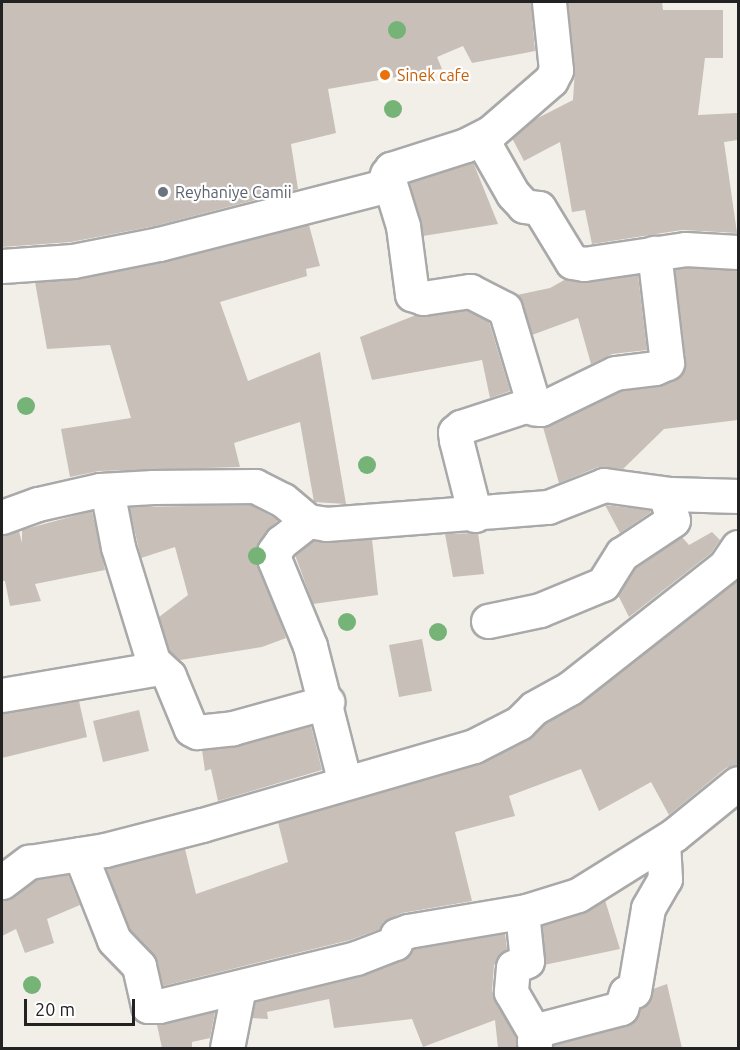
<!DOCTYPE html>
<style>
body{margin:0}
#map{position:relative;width:740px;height:1050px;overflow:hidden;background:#f2efe9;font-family:Ubuntu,sans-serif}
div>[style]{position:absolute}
.building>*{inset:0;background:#c7bfb8}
.roads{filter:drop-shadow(2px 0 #a9a9a9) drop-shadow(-2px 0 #a9a9a9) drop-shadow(0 2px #a9a9a9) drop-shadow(0 -2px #a9a9a9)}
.minor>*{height:33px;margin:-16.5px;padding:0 16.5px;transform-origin:16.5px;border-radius:16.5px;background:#fff}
.trees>*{width:18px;height:18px;margin:-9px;border-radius:50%;background:#75b377}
.dots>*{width:16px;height:16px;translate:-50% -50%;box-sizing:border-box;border:3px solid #fff;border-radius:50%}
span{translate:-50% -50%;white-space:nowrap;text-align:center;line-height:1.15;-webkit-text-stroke:4.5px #fff;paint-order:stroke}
.food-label{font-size:16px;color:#c56008}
.left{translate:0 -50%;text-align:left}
.worship-label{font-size:16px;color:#5b616d}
.frame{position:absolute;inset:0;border:3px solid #222;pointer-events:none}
.scale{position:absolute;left:24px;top:999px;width:111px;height:27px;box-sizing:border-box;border:3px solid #222;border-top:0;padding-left:8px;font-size:18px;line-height:21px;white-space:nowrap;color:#222;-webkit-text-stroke:4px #fff;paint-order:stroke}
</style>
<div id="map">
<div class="building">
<div style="clip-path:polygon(2px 2px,531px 2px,535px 51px,472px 63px,463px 46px,437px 57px,442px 69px,328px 89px,336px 133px,291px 144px,298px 189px,155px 226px,71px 242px,2px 247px)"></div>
<div style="clip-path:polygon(568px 2px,662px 2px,663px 10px,723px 10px,723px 58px,705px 58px,698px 115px,738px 113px,738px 140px,724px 142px,737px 233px,682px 230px,592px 244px,585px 210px,572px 212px,560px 142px,524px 161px,512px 138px,532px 121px,573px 100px,575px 68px)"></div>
<div style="clip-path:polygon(473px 162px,498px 224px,423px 236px,409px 183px)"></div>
<div style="clip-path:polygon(309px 225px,320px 266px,306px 269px,307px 276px,220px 302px,248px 381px,320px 352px,346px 504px,314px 502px,300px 422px,234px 443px,240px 467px,99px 471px,70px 477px,61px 429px,131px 418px,110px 345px,47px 349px,35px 282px,76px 279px,163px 262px)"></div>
<div style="clip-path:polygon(686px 268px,738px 270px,738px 420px,664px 429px,623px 469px,598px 467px,559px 483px,543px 427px,620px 391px,662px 385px,683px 373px,686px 361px,675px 269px)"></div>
<div style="clip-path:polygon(638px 275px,647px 350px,612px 354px,591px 364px,578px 318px,532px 335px,517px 295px,550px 288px,566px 279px,586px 283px)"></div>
<div style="clip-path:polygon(467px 310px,489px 322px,510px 391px,490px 398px,482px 360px,372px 380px,360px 337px,416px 315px)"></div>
<div style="clip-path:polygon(251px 505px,278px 520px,259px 541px,255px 554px,286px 638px,262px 647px,180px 660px,169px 651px,159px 617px,188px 595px,175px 547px,141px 558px,129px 507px)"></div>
<div style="clip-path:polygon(605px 505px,650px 510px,651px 512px,620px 533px)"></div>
<div style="clip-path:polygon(92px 511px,105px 570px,35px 584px,41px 601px,10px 606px,5px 581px,2px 581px,2px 535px,19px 531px,22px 543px,22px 530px)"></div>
<div style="clip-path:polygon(712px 532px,720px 540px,711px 553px,629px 617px,618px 595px,636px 567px,682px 537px,689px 545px)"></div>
<div style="clip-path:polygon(478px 533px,484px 574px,453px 577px,445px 534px)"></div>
<div style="clip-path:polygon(372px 539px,378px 595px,313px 604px,295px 555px,313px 541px)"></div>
<div style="clip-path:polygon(738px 579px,738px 765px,726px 768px,669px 815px,651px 782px,599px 811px,581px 769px,509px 796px,515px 816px,455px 832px,472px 901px,402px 913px,383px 922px,380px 929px,350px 940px,163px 986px,157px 961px,130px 930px,106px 869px,185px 849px,196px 894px,288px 862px,278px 822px,479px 764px,528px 740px,545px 723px,582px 703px)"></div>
<div style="clip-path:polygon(422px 639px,432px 691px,399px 697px,389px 645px)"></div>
<div style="clip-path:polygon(79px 701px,87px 737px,2px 758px,2px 713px)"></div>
<div style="clip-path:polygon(139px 710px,149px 751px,103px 762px,93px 721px)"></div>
<div style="clip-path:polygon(311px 726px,322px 770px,218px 801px,211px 769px,205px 771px,202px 750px,238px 746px)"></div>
<div style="clip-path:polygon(68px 875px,80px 905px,47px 919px,54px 943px,25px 953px,16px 929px,2px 936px,2px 900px,13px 897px,36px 880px)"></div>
<div style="clip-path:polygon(605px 900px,620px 949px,544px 965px,542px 926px,584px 913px)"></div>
<div style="clip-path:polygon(505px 934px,507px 949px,494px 965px,492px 991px,516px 1038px,516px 1048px,498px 1048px,495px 1020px,423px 1047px,412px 1019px,334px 1028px,329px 999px,267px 1012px,268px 1019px,252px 1018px,255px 1002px,363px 976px,402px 960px,413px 949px)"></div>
<div style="clip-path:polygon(667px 984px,682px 1048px,553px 1048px,554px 1045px,633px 1022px,653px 989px)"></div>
<div style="clip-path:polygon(215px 1012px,210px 1038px,192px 1042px,192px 1048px,162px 1048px,157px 1025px)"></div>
</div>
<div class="roads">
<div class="minor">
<div style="left:481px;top:138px;width:64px;rotate:60.3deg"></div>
<div style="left:513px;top:194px;width:16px;rotate:47deg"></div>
<div style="left:524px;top:206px;width:15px;rotate:8deg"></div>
<div style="left:539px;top:208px;width:63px;rotate:58.6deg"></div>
<div style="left:572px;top:262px;width:12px;rotate:9deg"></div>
<div style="left:584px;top:264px;width:102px;rotate:-8.4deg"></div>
<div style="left:685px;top:249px;width:53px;rotate:3.2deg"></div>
<div style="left:387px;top:174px;width:54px;rotate:72.9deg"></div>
<div style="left:403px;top:226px;width:69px;rotate:82.5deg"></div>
<div style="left:412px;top:294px;width:12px;rotate:20deg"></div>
<div style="left:423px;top:298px;width:48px;rotate:-8.5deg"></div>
<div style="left:470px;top:291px;width:39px;rotate:27deg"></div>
<div style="left:505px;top:309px;width:104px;rotate:73.3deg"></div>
<div style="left:2px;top:266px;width:71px;rotate:-4deg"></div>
<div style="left:73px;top:261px;width:88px;rotate:-11.2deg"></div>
<div style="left:159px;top:244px;width:229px;rotate:-14.4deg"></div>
<div style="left:381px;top:187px;width:21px;rotate:-61deg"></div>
<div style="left:391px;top:169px;width:79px;rotate:-17.7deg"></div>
<div style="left:466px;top:145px;width:28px;rotate:-27deg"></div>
<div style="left:491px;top:132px;width:79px;rotate:-40.9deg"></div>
<div style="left:551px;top:80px;width:11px;rotate:-63deg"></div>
<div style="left:556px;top:70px;width:68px;rotate:-95.9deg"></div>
<div style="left:107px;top:490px;width:58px;rotate:79.1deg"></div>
<div style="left:118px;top:547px;width:119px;rotate:72.9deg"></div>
<div style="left:153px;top:661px;width:22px;rotate:43deg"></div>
<div style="left:169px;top:676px;width:57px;rotate:67.5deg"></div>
<div style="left:191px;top:729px;width:7px;rotate:27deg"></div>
<div style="left:197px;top:732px;width:36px;rotate:-6deg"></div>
<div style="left:233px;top:728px;width:98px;rotate:-15.5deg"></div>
<div style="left:475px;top:515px;width:77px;rotate:-104.2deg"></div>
<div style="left:456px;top:440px;width:8px;rotate:-97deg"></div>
<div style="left:455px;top:432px;width:8px;rotate:-40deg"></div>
<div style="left:461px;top:427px;width:67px;rotate:-18.2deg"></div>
<div style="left:525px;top:406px;width:16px;rotate:11deg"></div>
<div style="left:541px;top:409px;width:82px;rotate:-25.9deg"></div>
<div style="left:615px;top:373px;width:40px;rotate:-7.1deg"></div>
<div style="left:655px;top:368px;width:13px;rotate:-23deg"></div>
<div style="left:667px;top:363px;width:111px;rotate:-96.7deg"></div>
<div style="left:2px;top:517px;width:38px;rotate:-20deg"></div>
<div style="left:38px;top:504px;width:64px;rotate:-12.7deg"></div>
<div style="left:100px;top:490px;width:53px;rotate:-3.2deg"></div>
<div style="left:153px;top:487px;width:102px;rotate:-0.6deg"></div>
<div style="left:255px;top:486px;width:31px;rotate:27deg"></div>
<div style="left:283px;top:500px;width:33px;rotate:40deg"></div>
<div style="left:308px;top:521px;width:18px;rotate:9deg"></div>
<div style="left:326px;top:524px;width:223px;rotate:-4.4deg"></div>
<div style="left:548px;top:507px;width:60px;rotate:-21.4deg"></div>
<div style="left:604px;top:485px;width:67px;rotate:7.8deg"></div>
<div style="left:670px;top:494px;width:68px;rotate:1.7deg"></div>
<div style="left:308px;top:521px;width:34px;rotate:142deg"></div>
<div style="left:281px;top:542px;width:12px;rotate:125deg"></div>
<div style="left:274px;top:552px;width:9px;rotate:84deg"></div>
<div style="left:275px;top:561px;width:92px;rotate:67.6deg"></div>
<div style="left:310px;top:646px;width:141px;rotate:75.7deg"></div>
<div style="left:488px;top:621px;width:53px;rotate:-11.9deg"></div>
<div style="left:540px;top:610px;width:68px;rotate:-22.4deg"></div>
<div style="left:603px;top:584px;width:36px;rotate:-58deg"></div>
<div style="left:622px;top:554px;width:61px;rotate:-33.7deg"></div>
<div style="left:673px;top:520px;width:27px;rotate:-107deg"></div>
<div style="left:2px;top:695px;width:160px;rotate:-9.7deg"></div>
<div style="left:80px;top:854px;width:92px;rotate:68.4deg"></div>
<div style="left:114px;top:940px;width:36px;rotate:46deg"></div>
<div style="left:139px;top:966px;width:41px;rotate:77.3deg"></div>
<div style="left:148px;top:1006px;width:11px"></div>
<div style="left:159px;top:1006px;width:203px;rotate:-13.7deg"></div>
<div style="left:356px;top:958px;width:42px;rotate:-21deg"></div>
<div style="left:395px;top:943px;width:8px;rotate:-76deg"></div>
<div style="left:397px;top:935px;width:12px;rotate:-20deg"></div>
<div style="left:408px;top:931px;width:120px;rotate:-9.6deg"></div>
<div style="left:526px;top:911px;width:54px;rotate:-17.1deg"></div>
<div style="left:578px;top:895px;width:113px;rotate:-32deg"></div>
<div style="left:674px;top:835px;width:82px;rotate:-39.1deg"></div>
<div style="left:2px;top:882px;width:34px;rotate:-37deg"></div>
<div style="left:29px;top:862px;width:77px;rotate:-9deg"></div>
<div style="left:105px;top:850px;width:100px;rotate:-14.5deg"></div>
<div style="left:202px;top:825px;width:283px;rotate:-16.2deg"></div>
<div style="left:474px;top:746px;width:51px;rotate:-27.1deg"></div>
<div style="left:519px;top:723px;width:21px;rotate:-45deg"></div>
<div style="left:534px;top:708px;width:41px;rotate:-29.1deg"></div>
<div style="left:570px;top:688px;width:197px;rotate:-38.2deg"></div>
<div style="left:725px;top:566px;width:23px;rotate:-56deg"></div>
<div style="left:522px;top:912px;width:49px;rotate:84.2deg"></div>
<div style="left:527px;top:961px;width:15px;rotate:157deg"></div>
<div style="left:513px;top:967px;width:25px;rotate:95deg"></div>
<div style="left:511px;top:992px;width:50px;rotate:59.8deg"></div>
<div style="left:227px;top:1048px;width:62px;rotate:-78.9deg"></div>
<div style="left:535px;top:1048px;width:7px;rotate:-98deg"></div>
<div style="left:534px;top:1041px;width:14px;rotate:-60deg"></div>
<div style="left:541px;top:1029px;width:83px;rotate:-14.7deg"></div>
<div style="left:621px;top:1008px;width:16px;rotate:-72deg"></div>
<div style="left:626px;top:993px;width:8px;rotate:-14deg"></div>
<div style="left:634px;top:991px;width:84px;rotate:-80.4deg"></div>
<div style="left:648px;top:908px;width:34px;rotate:-60deg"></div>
<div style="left:665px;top:879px;width:36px;rotate:-93deg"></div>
</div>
</div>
<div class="trees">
<div style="left:397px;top:30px"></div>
<div style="left:393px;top:109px"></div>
<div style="left:26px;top:406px"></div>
<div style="left:367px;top:465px"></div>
<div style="left:257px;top:556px"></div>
<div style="left:347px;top:622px"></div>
<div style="left:438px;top:632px"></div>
<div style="left:32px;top:985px"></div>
</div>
<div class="dots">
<div style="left:385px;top:75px;background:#e8710a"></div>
<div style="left:163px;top:192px;background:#6b7280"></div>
</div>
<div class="food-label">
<span class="left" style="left:397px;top:75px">Sinek cafe</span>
</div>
<div class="worship-label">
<span class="left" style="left:175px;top:192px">Reyhaniye Camii</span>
</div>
<div class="frame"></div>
<div class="scale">20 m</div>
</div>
